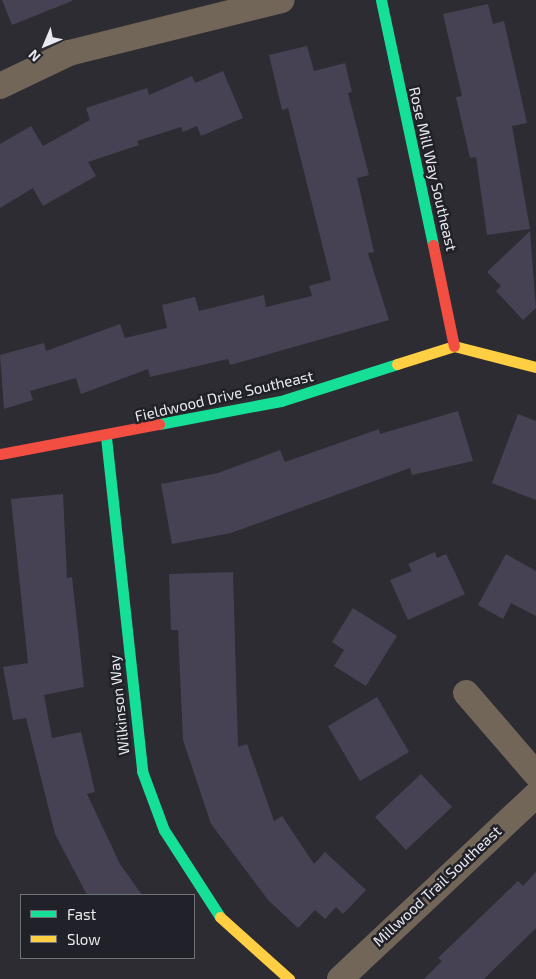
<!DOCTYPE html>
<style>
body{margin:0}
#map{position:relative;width:536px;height:979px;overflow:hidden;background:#2d2c32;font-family:"Exo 2",sans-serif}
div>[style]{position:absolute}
.building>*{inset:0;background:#464253}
.street>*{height:26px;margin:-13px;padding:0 13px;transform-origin:13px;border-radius:13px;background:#726658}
.fast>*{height:11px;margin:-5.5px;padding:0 5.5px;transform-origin:5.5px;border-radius:5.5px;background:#16e098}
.slow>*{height:11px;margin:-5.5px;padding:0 5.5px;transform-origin:5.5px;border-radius:5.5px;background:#ffcf43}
.jam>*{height:11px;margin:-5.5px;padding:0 5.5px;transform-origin:5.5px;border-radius:5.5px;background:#f24e42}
span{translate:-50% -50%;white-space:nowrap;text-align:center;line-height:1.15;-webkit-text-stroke:5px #21212a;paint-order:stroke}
.street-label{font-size:15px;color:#e9e9ef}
.legend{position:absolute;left:20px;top:894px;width:175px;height:65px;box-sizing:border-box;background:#21212a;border:1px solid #717179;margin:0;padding:6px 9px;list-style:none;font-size:15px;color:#e9e9ef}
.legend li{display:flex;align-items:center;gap:10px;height:25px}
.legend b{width:25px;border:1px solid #717179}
.north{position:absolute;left:20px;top:20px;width:50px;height:50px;-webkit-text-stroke:4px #21212a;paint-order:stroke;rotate:225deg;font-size:14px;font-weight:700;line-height:20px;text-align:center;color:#e9e9ef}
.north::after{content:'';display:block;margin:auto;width:18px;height:22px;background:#e9e9ef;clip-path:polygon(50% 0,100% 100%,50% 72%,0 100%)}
</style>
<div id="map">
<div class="building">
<div style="clip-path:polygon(2px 0,72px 0,72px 1px,12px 25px)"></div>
<div style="clip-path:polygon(488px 4px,493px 24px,504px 21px,527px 123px,512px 126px,530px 229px,487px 235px,476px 157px,470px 158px,456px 97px,462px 96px,443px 14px)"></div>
<div style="clip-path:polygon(307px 46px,314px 71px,345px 63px,352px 92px,348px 93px,369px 175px,357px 178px,374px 252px,368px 253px,389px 320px,230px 365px,228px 359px,150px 377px,148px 369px,81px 394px,76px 378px,30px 391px,33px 400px,4px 409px,0 355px,44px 343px,46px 351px,120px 324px,125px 338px,167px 328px,162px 305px,195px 297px,199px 311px,264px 295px,266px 307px,312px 296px,309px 286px,331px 280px,288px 108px,282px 110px,269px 55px)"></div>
<div style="clip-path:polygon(223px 71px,243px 118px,201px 136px,197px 126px,183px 132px,181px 127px,137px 141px,139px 145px,88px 162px,96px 176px,43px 206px,33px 188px,0 208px,0 144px,31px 126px,43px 146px,90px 120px,86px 108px,147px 88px,149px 95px,192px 76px,195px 83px)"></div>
<div style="clip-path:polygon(530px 231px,536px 308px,523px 320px,496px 291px,501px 286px,487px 272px)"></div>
<div style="clip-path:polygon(458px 411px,473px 461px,412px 475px,410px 468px,231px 533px,172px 544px,161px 484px,218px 473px,280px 450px,285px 462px,379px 429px,380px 434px)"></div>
<div style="clip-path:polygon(518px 414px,536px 421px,536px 500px,492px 483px)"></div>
<div style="clip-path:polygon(63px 494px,67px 578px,72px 577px,84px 687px,44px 695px,52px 738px,81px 732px,95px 792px,87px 794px,120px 864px,142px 895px,87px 895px,55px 834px,26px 718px,13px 720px,3px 667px,28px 663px,11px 499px)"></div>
<div style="clip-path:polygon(435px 552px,437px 558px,446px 554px,465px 594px,408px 620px,390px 580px,412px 571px,408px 564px)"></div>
<div style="clip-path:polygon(506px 554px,536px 571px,536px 616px,511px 603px,503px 619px,478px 605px)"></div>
<div style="clip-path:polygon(233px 572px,238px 747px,247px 744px,274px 821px,282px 816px,314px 864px,325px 852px,366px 890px,343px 914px,336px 907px,325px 919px,315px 910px,298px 928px,268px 900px,211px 824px,183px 740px,178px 630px,171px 630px,169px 574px)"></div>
<div style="clip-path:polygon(353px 608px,397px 636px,366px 686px,334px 666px,344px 650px,332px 642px)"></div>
<div style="clip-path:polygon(377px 697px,409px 752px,360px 781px,328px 726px)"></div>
<div style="clip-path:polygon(421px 774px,452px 807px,406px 850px,375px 817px)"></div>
<div style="clip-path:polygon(536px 872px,536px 928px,484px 979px,424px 979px,442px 961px,438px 958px,518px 881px,523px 886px)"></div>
</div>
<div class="street">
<div style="left:0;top:86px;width:76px;rotate:-25.6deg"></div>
<div style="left:69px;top:53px;width:219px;rotate:-14deg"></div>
<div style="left:466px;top:693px;width:107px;rotate:49.2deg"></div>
<div style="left:340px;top:979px;width:269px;rotate:-43.2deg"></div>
</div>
<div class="fast">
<div style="left:381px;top:0;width:250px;rotate:78deg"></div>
<div style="left:159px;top:424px;width:124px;rotate:-10.7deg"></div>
<div style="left:281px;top:401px;width:122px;rotate:-17.7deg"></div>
<div style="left:106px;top:437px;width:336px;rotate:83.8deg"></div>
<div style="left:142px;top:771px;width:63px;rotate:69.6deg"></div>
<div style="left:164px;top:830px;width:103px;rotate:57.2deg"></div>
</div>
<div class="slow">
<div style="left:397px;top:364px;width:60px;rotate:-17.5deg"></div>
<div style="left:454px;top:346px;width:85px;rotate:14.4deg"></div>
<div style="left:220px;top:917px;width:93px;rotate:41.9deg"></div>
</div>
<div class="jam">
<div style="left:433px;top:245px;width:103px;rotate:78.3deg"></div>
<div style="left:0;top:454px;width:162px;rotate:-10.7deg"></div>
</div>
<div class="street-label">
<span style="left:433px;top:169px;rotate:77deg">Rose Mill Way Southeast</span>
<span style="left:224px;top:396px;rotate:-13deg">Fieldwood Drive Southeast</span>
<span style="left:119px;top:705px;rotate:-96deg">Wilkinson Way</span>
<span style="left:437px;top:886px;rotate:-43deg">Millwood Trail Southeast</span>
</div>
<ul class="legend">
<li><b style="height:6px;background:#16e098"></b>Fast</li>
<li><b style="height:6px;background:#ffcf43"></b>Slow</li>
</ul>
<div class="north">N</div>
</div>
